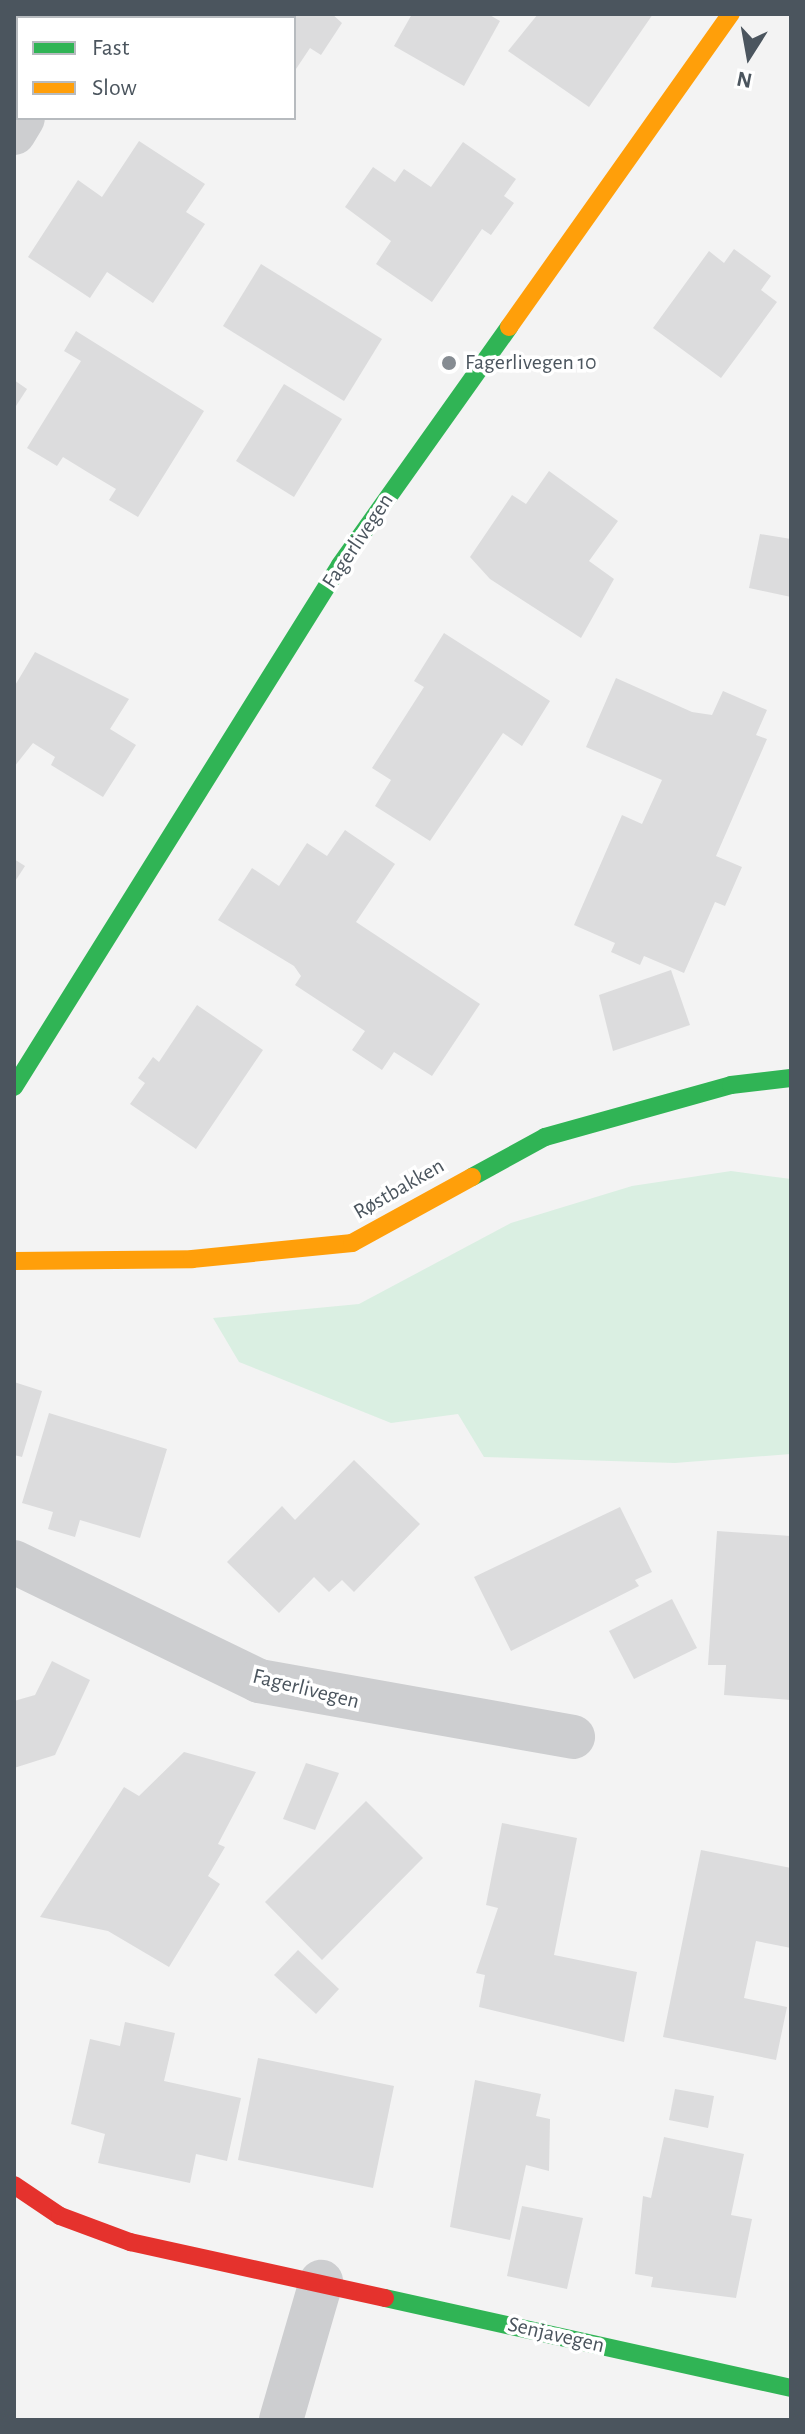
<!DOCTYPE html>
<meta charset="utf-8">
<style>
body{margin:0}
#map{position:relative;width:805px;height:2434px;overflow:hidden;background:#f3f3f3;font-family:"Alegreya Sans",sans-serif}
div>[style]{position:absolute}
.green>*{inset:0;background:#daefe2}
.building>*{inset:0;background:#dcdcdd}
.street>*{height:44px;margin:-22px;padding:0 22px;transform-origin:22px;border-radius:22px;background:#cdced0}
.fast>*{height:18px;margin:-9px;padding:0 9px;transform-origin:9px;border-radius:9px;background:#30b455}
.slow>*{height:18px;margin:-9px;padding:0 9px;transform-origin:9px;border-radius:9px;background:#ff9f0a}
.jam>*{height:18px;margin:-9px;padding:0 9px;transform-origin:9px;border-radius:9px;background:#e5322d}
.dots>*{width:22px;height:22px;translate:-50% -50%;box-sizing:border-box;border:4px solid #fff;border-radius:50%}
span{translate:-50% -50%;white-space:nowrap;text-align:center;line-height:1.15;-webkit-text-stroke:7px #fff;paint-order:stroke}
.poi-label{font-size:22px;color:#4b555e}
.left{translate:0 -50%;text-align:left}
.street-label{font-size:22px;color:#4b555e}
.frame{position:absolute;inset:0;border:16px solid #4b555e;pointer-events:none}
.legend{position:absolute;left:16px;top:16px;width:280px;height:104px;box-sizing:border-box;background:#fff;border:2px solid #b7bbbf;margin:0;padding:10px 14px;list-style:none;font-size:24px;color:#4b555e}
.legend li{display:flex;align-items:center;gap:16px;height:40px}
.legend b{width:40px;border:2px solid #b7bbbf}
.north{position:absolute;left:709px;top:16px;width:80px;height:80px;-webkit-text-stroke:6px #fff;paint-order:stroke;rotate:191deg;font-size:22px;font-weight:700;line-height:32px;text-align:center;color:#4b555e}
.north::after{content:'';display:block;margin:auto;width:28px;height:36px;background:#4b555e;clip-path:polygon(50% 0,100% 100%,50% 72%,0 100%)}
</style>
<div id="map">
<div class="green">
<div style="clip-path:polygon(731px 1171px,791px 1179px,791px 1454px,675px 1463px,484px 1457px,458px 1414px,391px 1423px,239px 1362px,213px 1318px,359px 1304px,511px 1223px,632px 1186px)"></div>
</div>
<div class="building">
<div style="clip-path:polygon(231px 14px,332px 14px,342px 23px,321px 55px,310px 48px,294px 72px,294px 18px)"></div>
<div style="clip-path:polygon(412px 14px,488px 14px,500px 21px,464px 86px,394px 46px)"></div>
<div style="clip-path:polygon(538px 14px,653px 14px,589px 107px,508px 51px)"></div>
<div style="clip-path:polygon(139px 141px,205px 184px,186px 212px,205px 224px,153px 303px,107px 272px,90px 298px,28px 257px,78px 180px,102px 197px)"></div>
<div style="clip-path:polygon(463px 142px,516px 179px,504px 196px,514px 203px,491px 235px,482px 229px,432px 302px,376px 264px,391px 241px,345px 207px,373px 167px,395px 182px,404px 169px,431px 187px)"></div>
<div style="clip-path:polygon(734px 249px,771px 276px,761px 290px,777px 302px,721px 378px,653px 328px,709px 251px,724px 263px)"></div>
<div style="clip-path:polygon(261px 264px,382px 339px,344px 401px,223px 326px)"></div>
<div style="clip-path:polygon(76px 331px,204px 411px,138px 517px,109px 500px,116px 489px,89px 473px,63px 457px,57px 466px,27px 448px,81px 361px,64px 351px)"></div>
<div style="clip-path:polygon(14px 380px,27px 389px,14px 409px)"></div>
<div style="clip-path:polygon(284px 384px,342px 419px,294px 497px,236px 461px)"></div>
<div style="clip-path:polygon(549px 471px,618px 521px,589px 561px,614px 579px,581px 638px,490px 579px,470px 557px,512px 495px,526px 504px)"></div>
<div style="clip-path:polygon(760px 534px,791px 539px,791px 597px,749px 588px)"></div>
<div style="clip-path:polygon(444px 633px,550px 701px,522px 746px,503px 733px,430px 841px,375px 806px,391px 780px,372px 768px,424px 687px,414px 681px)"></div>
<div style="clip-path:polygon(35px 652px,129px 699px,110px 729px,136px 745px,103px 797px,51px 765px,55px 757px,33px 743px,14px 767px,14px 687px)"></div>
<div style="clip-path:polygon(616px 678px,692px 712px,712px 715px,723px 691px,767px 710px,756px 735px,767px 739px,716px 856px,742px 867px,725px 906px,715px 902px,684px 973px,644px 956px,640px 965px,611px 952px,615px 943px,574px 925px,622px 815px,642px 824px,662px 780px,586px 747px)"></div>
<div style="clip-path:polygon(345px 830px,395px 864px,356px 922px,480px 1004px,432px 1076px,394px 1052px,382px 1070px,352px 1050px,365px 1031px,295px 985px,301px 976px,294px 966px,218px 920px,252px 868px,279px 886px,307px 843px,327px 856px)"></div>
<div style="clip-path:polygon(14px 859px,25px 866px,14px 883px)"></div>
<div style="clip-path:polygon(671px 970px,690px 1025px,613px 1051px,599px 995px)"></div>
<div style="clip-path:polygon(197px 1005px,263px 1050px,196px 1149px,130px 1104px,145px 1083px,138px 1078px,153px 1057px,159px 1062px)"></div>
<div style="clip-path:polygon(14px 1382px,42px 1391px,22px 1457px,14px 1455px)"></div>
<div style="clip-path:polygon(49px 1413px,167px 1449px,140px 1538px,80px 1520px,75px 1537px,48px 1529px,53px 1512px,22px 1503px)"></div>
<div style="clip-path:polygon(354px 1460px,420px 1524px,354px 1592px,342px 1580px,329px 1592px,314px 1577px,279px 1613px,227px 1562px,282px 1506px,295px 1520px)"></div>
<div style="clip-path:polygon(620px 1507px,652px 1572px,635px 1580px,639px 1586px,511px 1651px,474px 1577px)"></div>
<div style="clip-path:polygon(717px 1531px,791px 1536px,791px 1700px,724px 1695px,726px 1665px,708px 1665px)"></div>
<div style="clip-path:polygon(672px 1599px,697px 1648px,634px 1679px,609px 1631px)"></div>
<div style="clip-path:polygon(52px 1661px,90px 1680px,55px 1755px,14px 1768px,14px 1701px,35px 1695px)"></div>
<div style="clip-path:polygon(184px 1752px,256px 1772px,218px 1844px,225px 1847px,208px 1876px,220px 1884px,169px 1967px,108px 1931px,40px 1917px,124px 1787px,139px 1796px)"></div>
<div style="clip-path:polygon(306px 1763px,339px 1773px,315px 1830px,283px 1819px)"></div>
<div style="clip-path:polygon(366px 1801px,423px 1858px,322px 1960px,265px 1902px)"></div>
<div style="clip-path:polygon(502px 1823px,577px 1838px,554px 1955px,637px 1972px,624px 2042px,479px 2007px,485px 1975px,476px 1973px,498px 1908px,486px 1905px)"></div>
<div style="clip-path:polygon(701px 1850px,791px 1868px,791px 1948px,756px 1941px,744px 1998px,787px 2007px,776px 2060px,663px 2037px)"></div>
<div style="clip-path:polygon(298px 1950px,339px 1989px,316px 2014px,274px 1975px)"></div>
<div style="clip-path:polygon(125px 2022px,175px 2033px,164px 2081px,241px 2098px,227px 2161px,196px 2154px,190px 2183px,98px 2163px,105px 2134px,71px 2124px,90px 2039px,120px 2046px)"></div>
<div style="clip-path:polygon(258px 2058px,394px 2086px,373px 2188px,238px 2160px)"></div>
<div style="clip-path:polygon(475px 2080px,541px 2094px,536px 2116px,550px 2119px,549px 2171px,526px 2165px,510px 2240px,450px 2227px)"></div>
<div style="clip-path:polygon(675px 2089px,714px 2096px,708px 2128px,669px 2120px)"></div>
<div style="clip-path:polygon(664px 2137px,744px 2154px,731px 2215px,752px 2219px,736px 2298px,651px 2287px,653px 2277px,635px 2274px,643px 2196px,651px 2198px)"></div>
<div style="clip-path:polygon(522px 2206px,583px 2218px,567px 2289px,507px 2276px)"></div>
</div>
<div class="street">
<div style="left:86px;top:18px;width:5px;rotate:-53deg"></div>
<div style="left:14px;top:133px;width:17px;rotate:-59deg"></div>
<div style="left:14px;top:1562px;width:272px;rotate:25.9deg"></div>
<div style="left:259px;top:1681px;width:319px;rotate:10.1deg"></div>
<div style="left:281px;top:2420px;width:144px;rotate:-73.8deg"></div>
</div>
<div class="fast">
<div style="left:14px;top:1087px;width:615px;rotate:-58.01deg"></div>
<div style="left:340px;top:565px;width:292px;rotate:-54.6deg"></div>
<div style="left:472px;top:1177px;width:83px;rotate:-28.7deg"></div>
<div style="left:545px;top:1137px;width:193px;rotate:-15.6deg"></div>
<div style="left:731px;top:1085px;width:60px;rotate:-6.7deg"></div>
<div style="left:385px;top:2298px;width:416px;rotate:12.5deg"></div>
</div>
<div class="slow">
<div style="left:509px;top:327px;width:384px;rotate:-54.7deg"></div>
<div style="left:14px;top:1261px;width:178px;rotate:-0.6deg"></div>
<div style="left:192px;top:1259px;width:161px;rotate:-5.7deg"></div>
<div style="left:352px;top:1243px;width:137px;rotate:-28.8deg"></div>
</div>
<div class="jam">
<div style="left:14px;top:2185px;width:55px;rotate:34deg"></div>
<div style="left:60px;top:2216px;width:75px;rotate:20.4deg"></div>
<div style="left:130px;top:2242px;width:261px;rotate:12.4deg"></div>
</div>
<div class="dots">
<div style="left:449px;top:363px;background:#868c92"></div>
</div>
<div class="poi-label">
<span class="left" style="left:465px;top:363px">Fagerlivegen 10</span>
</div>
<div class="street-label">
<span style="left:358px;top:541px;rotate:-56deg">Fagerlivegen</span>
<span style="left:399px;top:1189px;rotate:-30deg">Røstbakken</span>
<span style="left:306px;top:1689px;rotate:14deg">Fagerlivegen</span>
<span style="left:556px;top:2335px;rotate:13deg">Senjavegen</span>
</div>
<div class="frame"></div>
<ul class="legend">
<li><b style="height:10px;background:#30b455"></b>Fast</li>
<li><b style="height:10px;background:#ff9f0a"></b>Slow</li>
</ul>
<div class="north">N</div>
</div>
